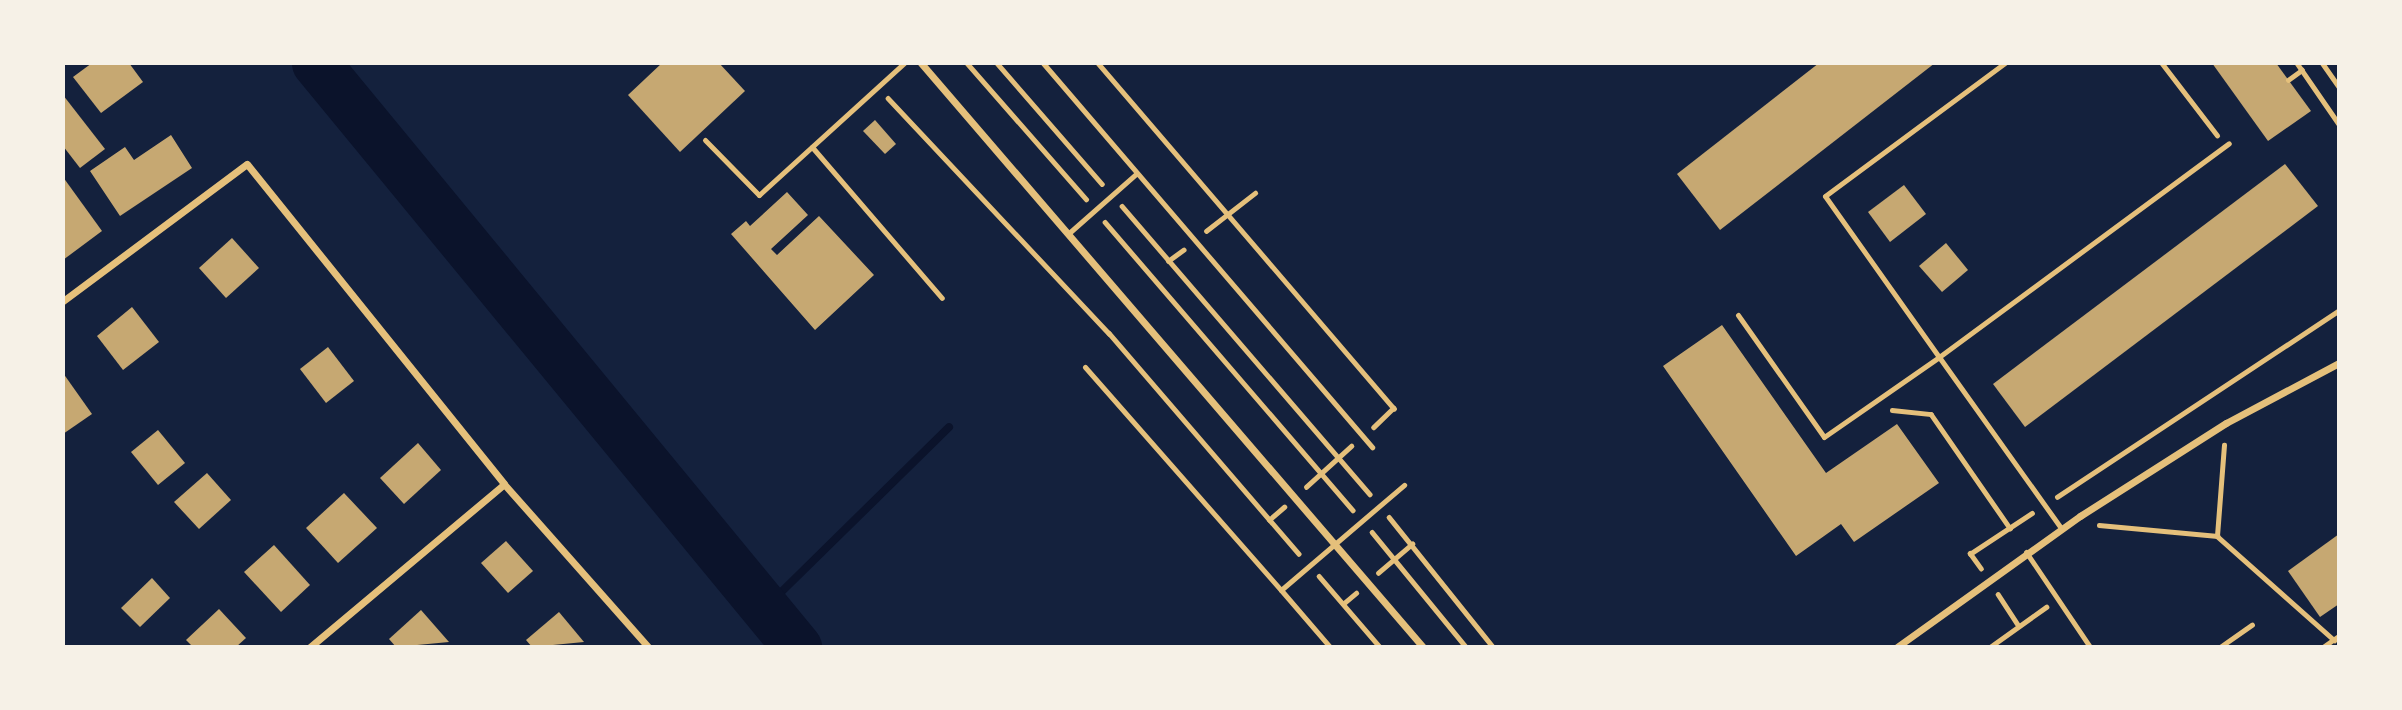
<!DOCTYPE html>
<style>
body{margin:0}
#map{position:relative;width:2402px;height:710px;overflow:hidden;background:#14213d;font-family:Barlow,sans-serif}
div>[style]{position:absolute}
.stream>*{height:8px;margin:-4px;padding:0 4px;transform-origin:4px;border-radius:4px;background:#0b132b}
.river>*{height:49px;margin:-24.5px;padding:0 24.5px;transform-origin:24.5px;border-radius:24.5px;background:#0b132b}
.building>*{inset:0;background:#c6a872}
.path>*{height:4.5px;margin:-2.25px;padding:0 2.25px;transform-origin:2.25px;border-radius:2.25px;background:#e5c07b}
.service>*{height:5px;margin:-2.5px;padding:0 2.5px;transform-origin:2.5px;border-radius:2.5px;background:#e5c07b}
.minor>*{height:7px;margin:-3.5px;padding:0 3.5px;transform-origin:3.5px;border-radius:3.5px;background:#e5c07b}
span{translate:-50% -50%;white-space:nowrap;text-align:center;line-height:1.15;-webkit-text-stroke:7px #f6f1e7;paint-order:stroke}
.frame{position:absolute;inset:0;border:65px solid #f6f1e7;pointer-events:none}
</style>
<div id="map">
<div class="stream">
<div style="left:765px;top:608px;width:258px;rotate:-44.5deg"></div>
</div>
<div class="river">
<div style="left:316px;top:63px;width:757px;rotate:50.52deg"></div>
</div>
<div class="building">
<div style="clip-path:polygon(92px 63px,129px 63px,143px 82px,101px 113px,73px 77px)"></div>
<div style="clip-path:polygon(662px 63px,719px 63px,745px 91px,680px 152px,628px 95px)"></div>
<div style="clip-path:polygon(1819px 63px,1935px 63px,1720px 230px,1677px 174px)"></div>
<div style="clip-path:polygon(2212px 63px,2276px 63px,2311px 111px,2268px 141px)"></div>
<div style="clip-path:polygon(63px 95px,105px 149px,80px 168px,63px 146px)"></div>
<div style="clip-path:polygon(875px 120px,896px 144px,885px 154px,863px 131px)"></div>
<div style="clip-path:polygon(171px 135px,192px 168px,120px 216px,90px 171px,125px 147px,134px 160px)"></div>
<div style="clip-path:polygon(2285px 164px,2318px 206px,2025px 427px,1993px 384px)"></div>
<div style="clip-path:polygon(63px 177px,102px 231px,63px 260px)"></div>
<div style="clip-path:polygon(1904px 185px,1926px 214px,1890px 242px,1868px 212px)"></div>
<div style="clip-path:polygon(787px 192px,808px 215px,771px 249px,777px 255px,819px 216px,874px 275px,815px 330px,731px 234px,746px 221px,750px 226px)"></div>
<div style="clip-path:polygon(232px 238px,259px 268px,226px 298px,199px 268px)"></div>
<div style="clip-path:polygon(1946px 243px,1968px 270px,1942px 292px,1919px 266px)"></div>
<div style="clip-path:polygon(132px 307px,159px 342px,123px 370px,97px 336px)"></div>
<div style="clip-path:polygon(1722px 325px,1826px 473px,1897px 424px,1939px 483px,1854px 542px,1841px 524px,1796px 556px,1663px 366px)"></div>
<div style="clip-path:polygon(328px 347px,354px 381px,326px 403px,300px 369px)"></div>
<div style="clip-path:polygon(63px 373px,92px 414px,63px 434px)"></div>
<div style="clip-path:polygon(158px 430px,185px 463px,158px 485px,131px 452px)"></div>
<div style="clip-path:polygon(418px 443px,441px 470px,404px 504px,380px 478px)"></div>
<div style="clip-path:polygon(207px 473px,231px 500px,199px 529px,174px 502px)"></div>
<div style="clip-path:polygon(344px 493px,377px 528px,338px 563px,306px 528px)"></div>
<div style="clip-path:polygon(2339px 534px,2339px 604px,2320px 617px,2288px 571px)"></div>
<div style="clip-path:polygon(506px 541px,533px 571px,508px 593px,481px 563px)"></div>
<div style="clip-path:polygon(274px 545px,310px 585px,281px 612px,244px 572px)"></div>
<div style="clip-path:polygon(152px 578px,170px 598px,140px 627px,121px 608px)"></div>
<div style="clip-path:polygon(219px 609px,246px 638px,236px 647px,193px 647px,186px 640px)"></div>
<div style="clip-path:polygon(421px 610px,449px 642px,396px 647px,389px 639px)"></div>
<div style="clip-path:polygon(559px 612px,584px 642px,532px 647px,526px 640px)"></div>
</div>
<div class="path">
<div style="left:967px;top:63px;width:181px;rotate:48.8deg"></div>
<div style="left:997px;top:63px;width:160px;rotate:49deg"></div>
<div style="left:1098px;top:63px;width:455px;rotate:49.4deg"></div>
<div style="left:1394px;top:408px;width:28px;rotate:136deg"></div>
<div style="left:2162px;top:63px;width:91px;rotate:52.6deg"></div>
<div style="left:2297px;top:63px;width:74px;rotate:55.5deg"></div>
<div style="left:2288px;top:80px;width:17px;rotate:-36deg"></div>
<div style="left:888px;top:98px;width:323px;rotate:46.8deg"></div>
<div style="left:1109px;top:333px;width:291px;rotate:49.3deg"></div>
<div style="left:1122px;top:206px;width:380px;rotate:49.3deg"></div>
<div style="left:1105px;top:222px;width:380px;rotate:49.3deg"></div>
<div style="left:1206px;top:231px;width:62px;rotate:-37.8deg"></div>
<div style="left:1168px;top:261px;width:19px;rotate:-36deg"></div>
<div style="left:1892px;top:410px;width:39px;rotate:6deg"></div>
<div style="left:1931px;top:414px;width:139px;rotate:55.3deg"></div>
<div style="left:1306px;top:487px;width:61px;rotate:-42.3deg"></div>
<div style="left:2057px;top:497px;width:338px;rotate:-33.5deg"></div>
<div style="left:1389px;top:517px;width:166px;rotate:51.3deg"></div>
<div style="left:1269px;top:520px;width:20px;rotate:-41deg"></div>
<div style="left:2099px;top:525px;width:119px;rotate:5.3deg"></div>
<div style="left:2217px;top:536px;width:157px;rotate:41.6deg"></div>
<div style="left:1372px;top:532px;width:149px;rotate:50.7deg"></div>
<div style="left:2217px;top:536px;width:91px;rotate:-85.6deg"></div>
<div style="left:1981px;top:569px;width:19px;rotate:-126deg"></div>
<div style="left:1970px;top:554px;width:74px;rotate:-33.5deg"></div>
<div style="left:1378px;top:573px;width:45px;rotate:-40.5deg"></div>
<div style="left:1319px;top:576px;width:94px;rotate:49.3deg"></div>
<div style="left:1998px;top:594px;width:38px;rotate:57deg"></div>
<div style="left:1343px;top:604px;width:17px;rotate:-40deg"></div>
<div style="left:1990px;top:647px;width:69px;rotate:-35.5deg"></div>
<div style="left:2323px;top:647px;width:19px;rotate:-35deg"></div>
</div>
<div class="service">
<div style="left:1043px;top:63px;width:506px;rotate:49.41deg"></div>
<div style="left:2322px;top:63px;width:29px;rotate:55deg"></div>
<div style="left:705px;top:140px;width:77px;rotate:45.5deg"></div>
<div style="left:759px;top:195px;width:196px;rotate:-42.3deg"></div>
<div style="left:812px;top:147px;width:199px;rotate:49.3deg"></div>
<div style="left:1069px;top:233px;width:89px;rotate:-41.4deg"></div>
<div style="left:1738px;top:315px;width:149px;rotate:54.8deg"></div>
<div style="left:1824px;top:437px;width:140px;rotate:-34.8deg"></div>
<div style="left:1939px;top:357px;width:197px;rotate:-125.3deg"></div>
<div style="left:1825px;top:196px;width:224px;rotate:-36.5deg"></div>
<div style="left:1085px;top:367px;width:297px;rotate:48.7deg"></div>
<div style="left:1281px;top:590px;width:162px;rotate:-40.5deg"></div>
<div style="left:2061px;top:528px;width:210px;rotate:-125.5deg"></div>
<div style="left:1939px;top:357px;width:360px;rotate:-36.4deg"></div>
<div style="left:2026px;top:552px;width:115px;rotate:56deg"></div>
<div style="left:1281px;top:590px;width:75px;rotate:49.3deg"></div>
<div style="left:2220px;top:647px;width:39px;rotate:-35deg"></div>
</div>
<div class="minor">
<div style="left:921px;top:63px;width:770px;rotate:49.32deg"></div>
<div style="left:63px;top:301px;width:229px;rotate:-36.7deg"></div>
<div style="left:247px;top:164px;width:410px;rotate:51.2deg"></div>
<div style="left:504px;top:484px;width:217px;rotate:48.5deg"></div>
<div style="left:310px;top:647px;width:253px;rotate:-40deg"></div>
<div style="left:1897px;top:647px;width:225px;rotate:-35.6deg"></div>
<div style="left:2080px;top:516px;width:173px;rotate:-32.5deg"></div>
<div style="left:2226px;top:423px;width:128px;rotate:-28deg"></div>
</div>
<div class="frame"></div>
</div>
